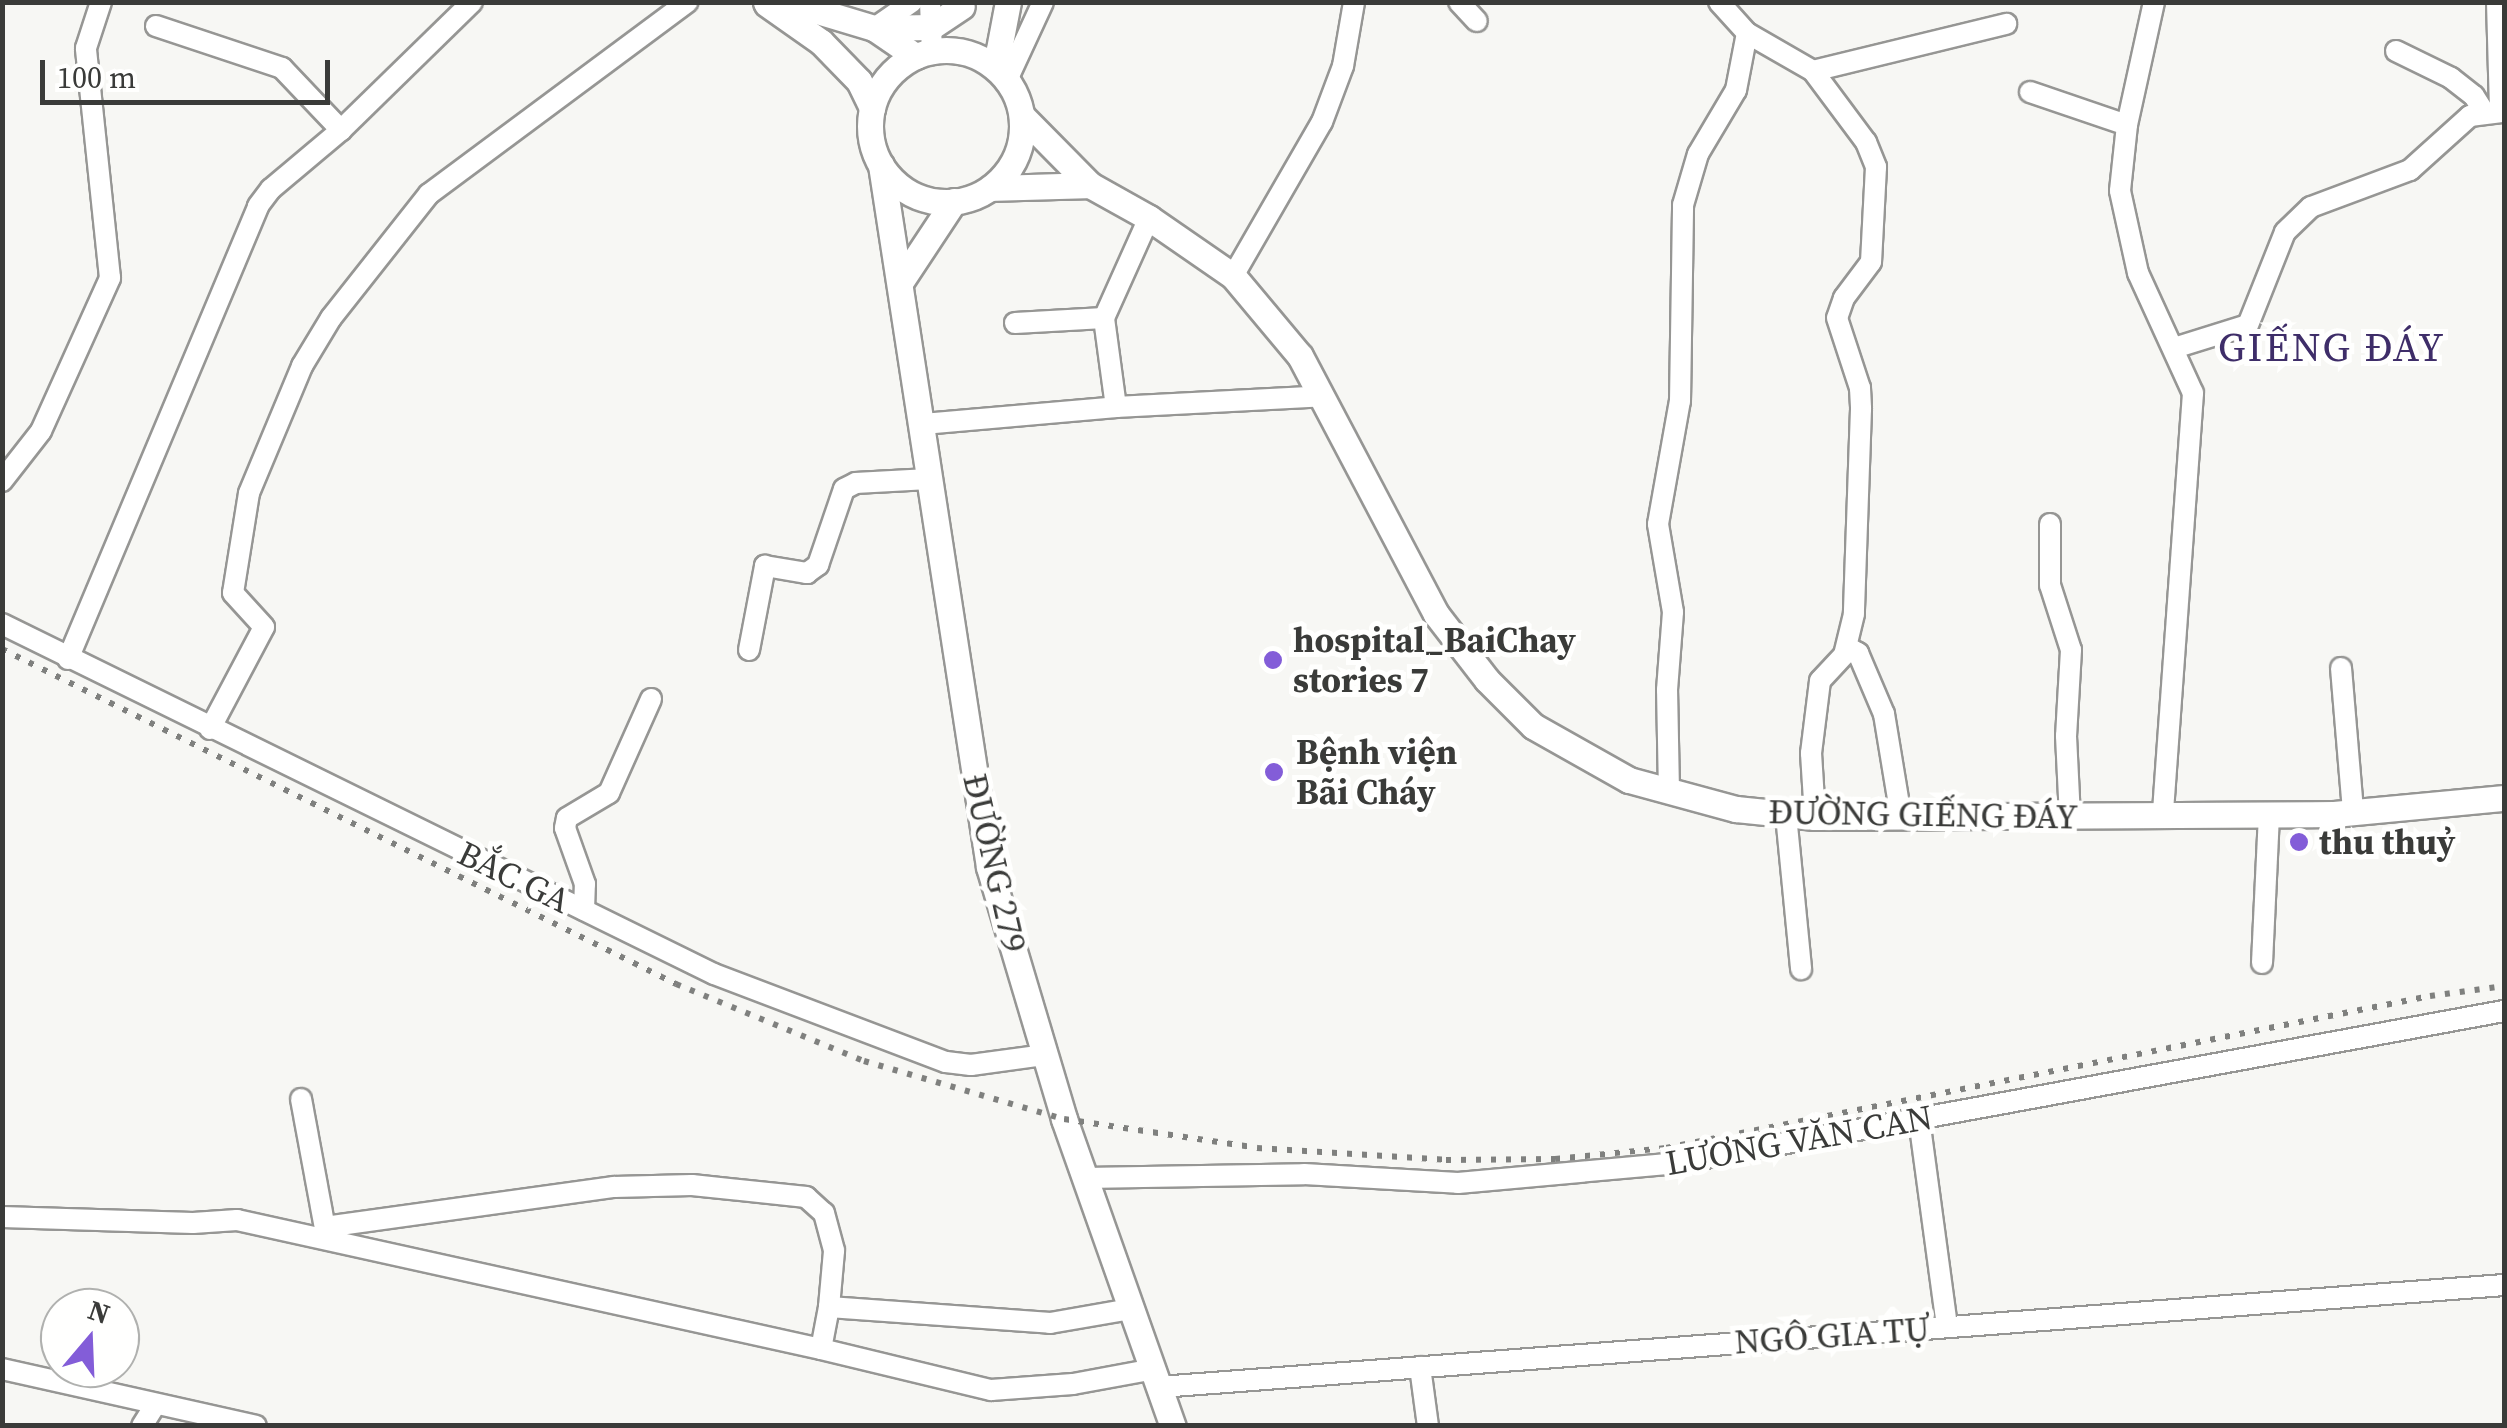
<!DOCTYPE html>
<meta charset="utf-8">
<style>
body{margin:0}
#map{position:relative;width:2507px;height:1428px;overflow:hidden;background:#f7f7f4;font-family:"Source Serif 4",serif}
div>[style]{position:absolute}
.roads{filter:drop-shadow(2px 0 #969694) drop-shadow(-2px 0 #969694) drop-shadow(0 2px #969694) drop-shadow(0 -2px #969694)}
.minor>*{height:20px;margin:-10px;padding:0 10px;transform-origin:10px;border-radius:10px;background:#fff}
.major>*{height:25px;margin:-12.5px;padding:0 12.5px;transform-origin:12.5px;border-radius:12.5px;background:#fff}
.major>.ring{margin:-12.5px;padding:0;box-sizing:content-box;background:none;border:25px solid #fff;border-radius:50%}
.rail>*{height:6px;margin-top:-3px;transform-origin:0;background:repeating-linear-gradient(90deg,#7f807e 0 5px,transparent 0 15px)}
.dots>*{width:28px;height:28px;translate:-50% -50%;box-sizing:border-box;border:5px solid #fffffe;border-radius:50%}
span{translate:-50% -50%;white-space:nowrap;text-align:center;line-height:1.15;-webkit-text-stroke:10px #fffffe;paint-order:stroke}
.poi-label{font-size:35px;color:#3a3b39;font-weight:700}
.left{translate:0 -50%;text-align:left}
.street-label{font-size:35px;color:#3a3b39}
.quarter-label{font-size:40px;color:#3e2d68;letter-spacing:2.5px}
.frame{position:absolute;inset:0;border:5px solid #3a3b39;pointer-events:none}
.north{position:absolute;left:40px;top:1288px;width:100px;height:100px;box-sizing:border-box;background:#fffffe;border:2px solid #b0b1af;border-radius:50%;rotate:19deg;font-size:28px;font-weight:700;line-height:40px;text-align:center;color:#3a3b39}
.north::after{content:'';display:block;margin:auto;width:35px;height:45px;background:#835dd8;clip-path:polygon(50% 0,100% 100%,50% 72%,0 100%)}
.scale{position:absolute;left:40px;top:60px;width:290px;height:45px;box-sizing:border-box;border:5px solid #3a3b39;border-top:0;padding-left:12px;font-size:30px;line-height:35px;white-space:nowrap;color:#3a3b39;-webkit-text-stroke:8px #fffffe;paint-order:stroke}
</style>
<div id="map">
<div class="roads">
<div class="minor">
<div style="left:930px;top:2px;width:49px;rotate:87.7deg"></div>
<div style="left:1459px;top:2px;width:26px;rotate:47deg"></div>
<div style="left:1719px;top:2px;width:42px;rotate:47.9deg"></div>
<div style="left:1747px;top:33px;width:76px;rotate:29.9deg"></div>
<div style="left:1813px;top:71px;width:89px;rotate:53.3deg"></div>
<div style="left:1866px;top:142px;width:27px;rotate:68deg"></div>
<div style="left:1876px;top:167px;width:95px;rotate:93deg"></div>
<div style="left:1871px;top:262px;width:45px;rotate:126.9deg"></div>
<div style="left:1844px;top:298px;width:21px;rotate:109deg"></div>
<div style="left:1837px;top:318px;width:74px;rotate:71.8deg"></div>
<div style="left:1860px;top:388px;width:21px;rotate:87deg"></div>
<div style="left:1861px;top:409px;width:205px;rotate:92deg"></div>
<div style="left:1854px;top:614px;width:42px;rotate:103.7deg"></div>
<div style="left:1844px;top:655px;width:35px;rotate:133deg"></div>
<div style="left:1820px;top:681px;width:73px;rotate:97.1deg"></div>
<div style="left:1811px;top:753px;width:64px;rotate:86.4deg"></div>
<div style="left:2154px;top:2px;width:126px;rotate:102.4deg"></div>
<div style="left:2127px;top:125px;width:66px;rotate:96.1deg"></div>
<div style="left:2120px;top:191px;width:84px;rotate:77.6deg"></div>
<div style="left:2138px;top:273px;width:132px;rotate:65.4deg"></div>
<div style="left:2193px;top:393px;width:424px;rotate:94.1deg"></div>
<div style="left:2497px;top:2px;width:109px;rotate:88.4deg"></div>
<div style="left:156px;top:26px;width:133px;rotate:18.4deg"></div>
<div style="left:282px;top:68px;width:86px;rotate:46.4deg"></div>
<div style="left:876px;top:27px;width:44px;rotate:-34.8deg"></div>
<div style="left:2396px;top:51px;width:61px;rotate:26.1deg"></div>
<div style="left:2451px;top:78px;width:29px;rotate:38deg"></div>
<div style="left:2474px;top:96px;width:19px;rotate:58deg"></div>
<div style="left:1813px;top:71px;width:199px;rotate:-13.7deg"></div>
<div style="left:1007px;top:80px;width:86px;rotate:-65.2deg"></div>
<div style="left:2030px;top:92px;width:102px;rotate:18.8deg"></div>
<div style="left:1233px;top:276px;width:178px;rotate:-60deg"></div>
<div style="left:1322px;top:122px;width:60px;rotate:-69.4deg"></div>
<div style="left:1343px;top:66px;width:65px;rotate:-80.2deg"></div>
<div style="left:1015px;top:323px;width:89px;rotate:-3.2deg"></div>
<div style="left:2174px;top:348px;width:77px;rotate:-17.3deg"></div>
<div style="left:2248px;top:325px;width:100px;rotate:-68.3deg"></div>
<div style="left:2285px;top:232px;width:36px;rotate:-44deg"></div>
<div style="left:2311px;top:207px;width:106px;rotate:-20.5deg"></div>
<div style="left:2410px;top:170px;width:81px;rotate:-42deg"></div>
<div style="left:2470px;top:116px;width:34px;rotate:-7deg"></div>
<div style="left:1116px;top:407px;width:90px;rotate:-97.7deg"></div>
<div style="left:1104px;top:318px;width:110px;rotate:-65.8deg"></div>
<div style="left:923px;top:424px;width:194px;rotate:-5deg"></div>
<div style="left:1116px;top:407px;width:207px;rotate:-3deg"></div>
<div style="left:2px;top:481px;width:63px;rotate:-52deg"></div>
<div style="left:41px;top:431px;width:168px;rotate:-65.7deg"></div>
<div style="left:110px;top:278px;width:231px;rotate:-96deg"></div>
<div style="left:86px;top:48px;width:48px;rotate:-71.9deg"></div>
<div style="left:2050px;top:524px;width:61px;rotate:90deg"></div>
<div style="left:2050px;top:585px;width:68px;rotate:72.1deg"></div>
<div style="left:2071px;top:650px;width:86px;rotate:93.3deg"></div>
<div style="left:2066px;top:736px;width:81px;rotate:87.2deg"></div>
<div style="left:2px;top:624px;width:793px;rotate:26.18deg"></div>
<div style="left:714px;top:974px;width:248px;rotate:20.8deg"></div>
<div style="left:946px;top:1062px;width:25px;rotate:7deg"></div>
<div style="left:971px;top:1065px;width:75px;rotate:-7.7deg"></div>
<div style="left:1847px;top:647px;width:13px;rotate:29deg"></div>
<div style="left:1858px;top:653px;width:66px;rotate:66.9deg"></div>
<div style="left:1884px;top:714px;width:104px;rotate:80.6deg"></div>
<div style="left:749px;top:650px;width:86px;rotate:-79.2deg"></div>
<div style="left:765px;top:566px;width:43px;rotate:9.5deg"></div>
<div style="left:807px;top:573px;width:14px;rotate:-36deg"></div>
<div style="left:818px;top:565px;width:80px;rotate:-71.1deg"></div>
<div style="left:844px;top:489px;width:13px;rotate:-27deg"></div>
<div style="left:856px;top:483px;width:72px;rotate:-3.2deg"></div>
<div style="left:68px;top:659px;width:491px;rotate:-67.2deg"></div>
<div style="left:258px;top:206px;width:21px;rotate:-53deg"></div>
<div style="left:271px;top:189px;width:92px;rotate:-40.1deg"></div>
<div style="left:341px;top:130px;width:183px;rotate:-44.3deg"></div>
<div style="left:2341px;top:668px;width:144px;rotate:85.2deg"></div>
<div style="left:210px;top:729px;width:115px;rotate:-62.1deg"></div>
<div style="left:264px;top:627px;width:46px;rotate:-132.4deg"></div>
<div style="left:233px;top:593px;width:101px;rotate:-80.9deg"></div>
<div style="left:249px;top:493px;width:138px;rotate:-67.3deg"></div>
<div style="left:302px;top:366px;width:56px;rotate:-58.9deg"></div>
<div style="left:331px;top:318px;width:158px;rotate:-51.7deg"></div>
<div style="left:429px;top:194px;width:322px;rotate:-36.6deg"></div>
<div style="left:1669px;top:792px;width:102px;rotate:-91.1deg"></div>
<div style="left:1667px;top:690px;width:78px;rotate:-85.6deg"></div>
<div style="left:1673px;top:612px;width:89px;rotate:-99.7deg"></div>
<div style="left:1658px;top:524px;width:125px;rotate:-79.9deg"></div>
<div style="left:1680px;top:401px;width:196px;rotate:-89.1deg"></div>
<div style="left:1683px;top:205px;width:53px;rotate:-73.6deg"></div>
<div style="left:1698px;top:154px;width:74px;rotate:-59.3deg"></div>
<div style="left:1736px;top:90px;width:58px;rotate:-79.1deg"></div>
<div style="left:1786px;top:815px;width:155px;rotate:84.4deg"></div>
<div style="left:584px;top:910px;width:26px;rotate:-88deg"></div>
<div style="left:585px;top:884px;width:59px;rotate:-109.7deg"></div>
<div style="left:565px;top:828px;width:10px;rotate:-79deg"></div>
<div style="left:567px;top:818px;width:49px;rotate:-30.8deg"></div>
<div style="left:609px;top:793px;width:103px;rotate:-65.9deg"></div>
<div style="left:2262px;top:963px;width:149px;rotate:-87.3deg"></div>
<div style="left:301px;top:1099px;width:142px;rotate:79.5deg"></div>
<div style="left:1919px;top:1119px;width:209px;rotate:82.3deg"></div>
<div style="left:1085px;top:1178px;width:219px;rotate:-1deg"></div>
<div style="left:1304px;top:1174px;width:154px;rotate:3.3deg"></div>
<div style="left:1458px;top:1183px;width:221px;rotate:-5.2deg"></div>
<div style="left:1678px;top:1163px;width:840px;rotate:-10.43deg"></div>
<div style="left:2px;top:1217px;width:191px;rotate:1.8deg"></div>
<div style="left:193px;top:1223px;width:44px;rotate:-3.9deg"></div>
<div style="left:237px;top:1220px;width:598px;rotate:12.46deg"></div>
<div style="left:821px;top:1349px;width:43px;rotate:-79.2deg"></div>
<div style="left:829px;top:1307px;width:222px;rotate:4.1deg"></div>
<div style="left:1050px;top:1323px;width:81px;rotate:-9.9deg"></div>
<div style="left:325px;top:1227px;width:292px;rotate:-7.9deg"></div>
<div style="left:614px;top:1187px;width:78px;rotate:-1.5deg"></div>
<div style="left:692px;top:1185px;width:115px;rotate:6deg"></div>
<div style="left:806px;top:1197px;width:24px;rotate:42deg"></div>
<div style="left:824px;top:1213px;width:39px;rotate:75deg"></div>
<div style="left:834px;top:1251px;width:56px;rotate:95.1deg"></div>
<div style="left:821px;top:1349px;width:175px;rotate:13.6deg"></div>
<div style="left:991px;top:1390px;width:82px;rotate:-4.2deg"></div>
<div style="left:1073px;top:1384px;width:82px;rotate:-10.5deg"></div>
<div style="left:1420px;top:1367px;width:60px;rotate:82.3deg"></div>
<div style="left:2px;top:1369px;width:260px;rotate:12.6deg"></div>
<div style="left:1160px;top:1387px;width:1348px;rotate:-4.34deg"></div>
<div style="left:142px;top:1426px;width:26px;rotate:-58deg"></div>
</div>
<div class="major">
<div style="left:766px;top:2px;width:38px;rotate:7deg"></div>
<div style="left:804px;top:7px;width:73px;rotate:16.7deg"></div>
<div style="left:874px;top:28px;width:50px;rotate:34.3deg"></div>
<div style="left:767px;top:4px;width:66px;rotate:35.1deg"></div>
<div style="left:821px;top:42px;width:54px;rotate:45.7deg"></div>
<div style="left:859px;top:81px;width:30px;rotate:64deg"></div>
<div style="left:874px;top:28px;width:57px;rotate:-1deg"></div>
<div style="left:931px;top:27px;width:37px;rotate:-34deg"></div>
<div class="ring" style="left:870px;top:50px;width:127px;height:127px"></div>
<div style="left:1007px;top:80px;width:32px;rotate:-104deg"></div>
<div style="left:999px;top:49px;width:48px;rotate:-79.2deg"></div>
<div style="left:1022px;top:116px;width:97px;rotate:45.4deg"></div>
<div style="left:1090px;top:185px;width:68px;rotate:29.2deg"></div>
<div style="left:1149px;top:218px;width:102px;rotate:34.6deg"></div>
<div style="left:1233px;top:276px;width:104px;rotate:50.1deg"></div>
<div style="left:1300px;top:356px;width:292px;rotate:62.2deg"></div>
<div style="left:1436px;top:614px;width:83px;rotate:52.3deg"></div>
<div style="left:1487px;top:680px;width:65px;rotate:45deg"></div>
<div style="left:1533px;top:726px;width:110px;rotate:29.4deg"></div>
<div style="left:1629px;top:780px;width:111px;rotate:15.2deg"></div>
<div style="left:1736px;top:809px;width:79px;rotate:5.8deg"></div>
<div style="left:1815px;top:817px;width:519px;rotate:-0.33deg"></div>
<div style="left:2334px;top:814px;width:171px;rotate:-5.4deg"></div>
<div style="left:881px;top:165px;width:710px;rotate:81.25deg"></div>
<div style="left:989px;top:867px;width:263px;rotate:73.4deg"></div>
<div style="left:1064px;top:1119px;width:326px;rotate:70.5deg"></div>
<div style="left:991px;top:188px;width:99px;rotate:-1.7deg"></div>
<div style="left:901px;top:281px;width:96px;rotate:-56.5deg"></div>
</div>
</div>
<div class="rail">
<div style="left:2px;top:649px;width:753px;rotate:26.43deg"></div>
<div style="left:676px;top:984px;width:203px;rotate:22.3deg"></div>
<div style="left:864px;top:1061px;width:208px;rotate:16.2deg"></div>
<div style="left:1064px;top:1119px;width:195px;rotate:8.5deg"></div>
<div style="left:1257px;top:1148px;width:189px;rotate:3.6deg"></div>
<div style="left:1446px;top:1160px;width:109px;rotate:-0.5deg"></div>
<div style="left:1555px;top:1159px;width:112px;rotate:-5.7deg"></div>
<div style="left:1666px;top:1148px;width:779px;rotate:-11.25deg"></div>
<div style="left:2430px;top:996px;width:75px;rotate:-7.7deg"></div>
</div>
<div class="dots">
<div style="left:1273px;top:660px;background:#835dd8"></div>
<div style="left:1274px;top:772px;background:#835dd8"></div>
<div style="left:2299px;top:842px;background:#835dd8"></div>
</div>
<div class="poi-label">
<span class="left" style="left:1293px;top:660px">hospital_BaiChay<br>stories 7</span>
<span class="left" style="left:1296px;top:772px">Bệnh viện<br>Bãi Cháy</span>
<span class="left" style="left:2319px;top:842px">thu thuỷ</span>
</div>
<div class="street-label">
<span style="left:1923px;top:814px;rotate:1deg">ĐƯỜNG GIẾNG ĐÁY</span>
<span style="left:995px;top:863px;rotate:77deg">ĐƯỜNG 279</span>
<span style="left:514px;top:877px;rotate:26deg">BẮC GA</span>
<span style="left:1799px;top:1140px;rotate:-10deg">LƯƠNG VĂN CAN</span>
<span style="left:1832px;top:1335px;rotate:-4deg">NGÔ GIA TỰ</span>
</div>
<div class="quarter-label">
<span style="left:2332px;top:347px">GIẾNG ĐÁY</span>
</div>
<div class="frame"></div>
<div class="north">N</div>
<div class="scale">100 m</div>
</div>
